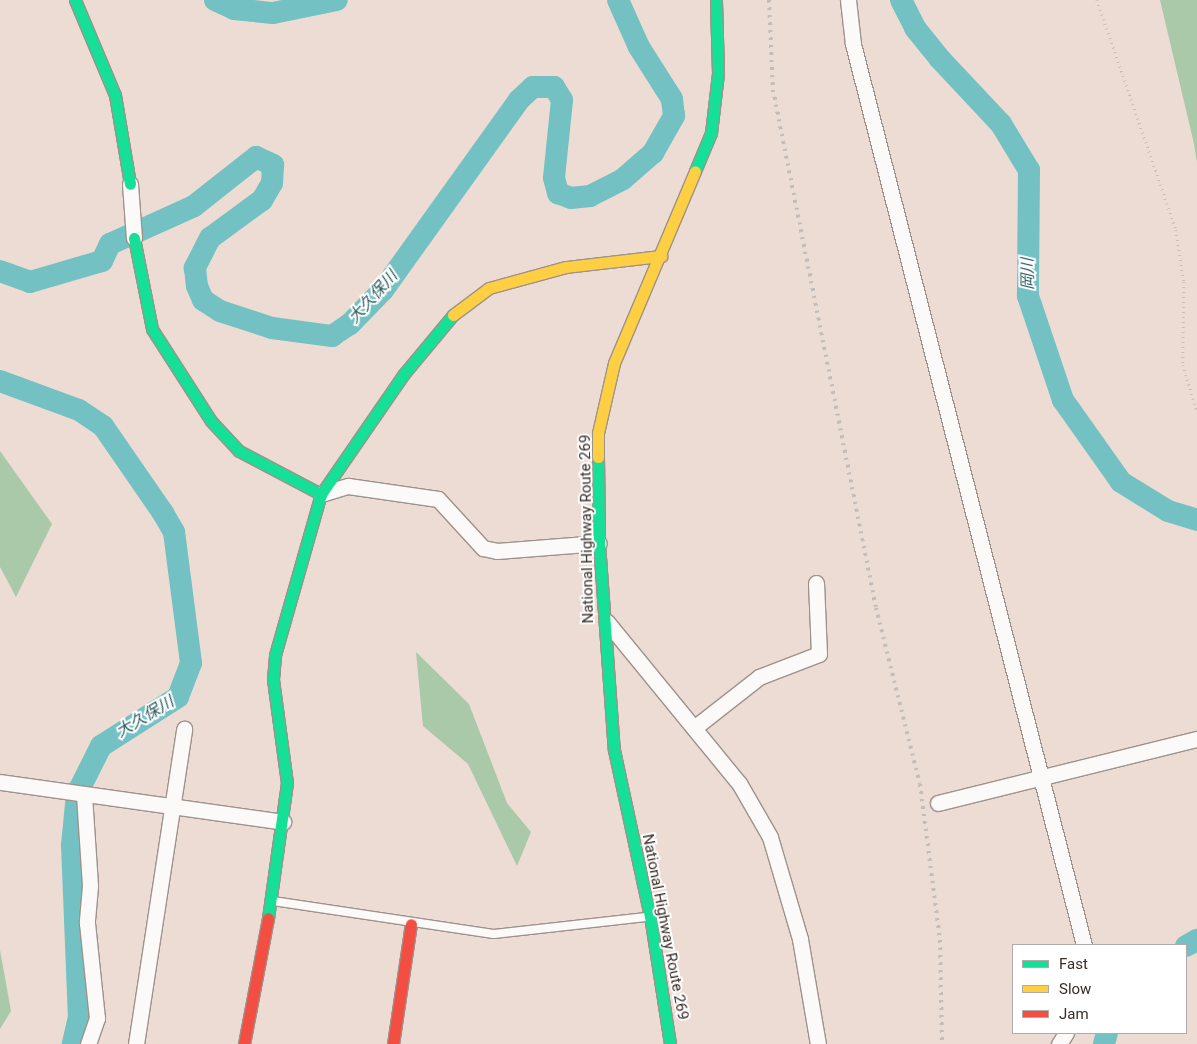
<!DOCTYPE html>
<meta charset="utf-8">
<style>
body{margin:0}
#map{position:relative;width:1197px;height:1044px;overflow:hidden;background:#ecdcd4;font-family:Roboto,"Noto Sans JP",sans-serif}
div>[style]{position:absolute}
.forest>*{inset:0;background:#a9c9a9}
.river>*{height:22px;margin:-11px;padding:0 11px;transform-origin:11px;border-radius:11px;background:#73c1c3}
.path>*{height:2.5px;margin-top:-1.25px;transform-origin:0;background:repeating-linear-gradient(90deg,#c6bfbc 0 1px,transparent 0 5px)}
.roads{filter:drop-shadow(1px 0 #9d928b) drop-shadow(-1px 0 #9d928b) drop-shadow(0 1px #9d928b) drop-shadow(0 -1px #9d928b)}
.lane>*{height:8px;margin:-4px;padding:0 4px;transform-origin:4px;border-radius:4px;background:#fcfaf9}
.street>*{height:15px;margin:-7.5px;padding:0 7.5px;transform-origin:7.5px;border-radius:7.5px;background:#fcfaf9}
.fast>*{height:11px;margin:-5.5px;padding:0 5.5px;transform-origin:5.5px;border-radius:5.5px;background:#16e098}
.slow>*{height:11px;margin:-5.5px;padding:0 5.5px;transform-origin:5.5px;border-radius:5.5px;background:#ffcf43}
.jam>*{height:11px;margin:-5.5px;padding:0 5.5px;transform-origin:5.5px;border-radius:5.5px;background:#f24e42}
.rail>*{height:4px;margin-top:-2px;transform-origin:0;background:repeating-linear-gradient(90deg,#c2bdbb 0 2.5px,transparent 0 7.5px)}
span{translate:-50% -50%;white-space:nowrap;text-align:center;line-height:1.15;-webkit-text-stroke:4px #fff;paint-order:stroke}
.street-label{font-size:15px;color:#372c26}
.water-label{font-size:16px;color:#295a5d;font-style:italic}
.legend{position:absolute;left:1012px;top:944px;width:175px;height:90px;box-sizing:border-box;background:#fff;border:1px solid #afaba8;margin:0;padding:6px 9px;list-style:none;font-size:15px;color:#372c26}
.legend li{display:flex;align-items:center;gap:10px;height:25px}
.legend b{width:25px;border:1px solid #afaba8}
</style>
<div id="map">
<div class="forest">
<div style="clip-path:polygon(1160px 0,1197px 0,1197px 162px,1194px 144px)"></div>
<div style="clip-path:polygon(0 451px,52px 524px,16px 597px,0 567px)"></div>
<div style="clip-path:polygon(416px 652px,469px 704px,507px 803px,531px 832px,517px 866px,468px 764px,423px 726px)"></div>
<div style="clip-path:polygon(0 950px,11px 1011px,0 1029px)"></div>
</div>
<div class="river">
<div style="left:215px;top:0;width:21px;rotate:25deg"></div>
<div style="left:234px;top:9px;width:39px;rotate:6deg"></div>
<div style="left:273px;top:13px;width:65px;rotate:-11.5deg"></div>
<div style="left:901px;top:0;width:31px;rotate:63deg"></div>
<div style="left:915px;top:28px;width:40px;rotate:51deg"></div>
<div style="left:940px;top:59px;width:89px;rotate:46.8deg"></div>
<div style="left:1001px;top:124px;width:54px;rotate:58.7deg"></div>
<div style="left:1029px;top:170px;width:126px;rotate:90.5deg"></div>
<div style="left:1028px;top:296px;width:110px;rotate:71.4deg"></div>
<div style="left:1063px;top:400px;width:100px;rotate:54.7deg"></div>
<div style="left:1121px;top:482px;width:55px;rotate:31.7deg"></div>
<div style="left:1168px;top:511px;width:30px;rotate:17deg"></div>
<div style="left:0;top:271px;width:32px;rotate:20deg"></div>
<div style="left:30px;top:282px;width:75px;rotate:-16.3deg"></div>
<div style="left:102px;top:261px;width:19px;rotate:-65deg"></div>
<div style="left:110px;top:244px;width:92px;rotate:-24.3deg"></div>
<div style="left:194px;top:206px;width:79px;rotate:-38.3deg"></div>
<div style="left:256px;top:157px;width:19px;rotate:25deg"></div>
<div style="left:273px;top:165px;width:18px;rotate:93deg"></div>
<div style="left:272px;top:183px;width:20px;rotate:120deg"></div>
<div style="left:262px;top:200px;width:64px;rotate:143.8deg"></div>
<div style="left:210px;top:238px;width:34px;rotate:117deg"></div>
<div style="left:195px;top:268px;width:18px;rotate:84deg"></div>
<div style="left:197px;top:286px;width:15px;rotate:67deg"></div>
<div style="left:203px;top:300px;width:20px;rotate:33deg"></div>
<div style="left:220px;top:311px;width:55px;rotate:18.1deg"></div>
<div style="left:272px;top:328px;width:61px;rotate:7.6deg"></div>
<div style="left:332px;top:336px;width:22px;rotate:-34deg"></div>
<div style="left:350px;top:324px;width:47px;rotate:-45.9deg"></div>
<div style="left:383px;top:290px;width:234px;rotate:-54.4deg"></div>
<div style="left:519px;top:100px;width:19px;rotate:-43deg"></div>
<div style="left:533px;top:87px;width:21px"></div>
<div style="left:554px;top:87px;width:15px;rotate:58deg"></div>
<div style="left:562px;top:100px;width:78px;rotate:95.9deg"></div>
<div style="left:554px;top:178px;width:16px;rotate:75deg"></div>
<div style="left:558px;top:193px;width:14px;rotate:21deg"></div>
<div style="left:571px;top:198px;width:19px;rotate:-6deg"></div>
<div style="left:590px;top:196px;width:37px;rotate:-27deg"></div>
<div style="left:623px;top:179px;width:40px;rotate:-41deg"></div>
<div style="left:653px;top:153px;width:43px;rotate:-60.4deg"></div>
<div style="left:674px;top:116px;width:17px;rotate:-97deg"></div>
<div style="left:672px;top:99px;width:62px;rotate:-122.4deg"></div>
<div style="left:639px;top:47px;width:51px;rotate:-114.1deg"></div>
<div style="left:0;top:381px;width:84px;rotate:20.2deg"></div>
<div style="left:79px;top:410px;width:29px;rotate:34deg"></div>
<div style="left:103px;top:426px;width:106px;rotate:55.4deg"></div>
<div style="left:163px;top:513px;width:22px;rotate:60deg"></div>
<div style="left:174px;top:532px;width:132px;rotate:82.6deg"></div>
<div style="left:191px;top:663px;width:36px;rotate:111deg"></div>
<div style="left:178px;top:697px;width:91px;rotate:147.5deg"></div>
<div style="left:101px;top:746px;width:54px;rotate:116.6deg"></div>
<div style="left:77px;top:794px;width:51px;rotate:95.6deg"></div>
<div style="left:72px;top:845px;width:172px;rotate:87.7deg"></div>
<div style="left:79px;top:1017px;width:28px;rotate:103deg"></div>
<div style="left:1186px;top:946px;width:13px;rotate:-29deg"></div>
<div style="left:1104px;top:1044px;width:11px;rotate:-75deg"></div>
</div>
<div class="path">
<div style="left:1097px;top:0;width:243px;rotate:71deg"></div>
<div style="left:1176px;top:230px;width:53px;rotate:81.3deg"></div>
<div style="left:1184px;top:282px;width:83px;rotate:90.7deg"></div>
<div style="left:1183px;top:365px;width:48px;rotate:73.1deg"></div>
</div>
<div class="roads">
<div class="lane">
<div style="left:273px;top:901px;width:223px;rotate:8.5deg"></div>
<div style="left:494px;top:934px;width:153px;rotate:-6.4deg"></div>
</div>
<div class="street">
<div style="left:848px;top:0;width:44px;rotate:83.5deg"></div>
<div style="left:853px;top:44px;width:930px;rotate:75.62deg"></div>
<div style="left:130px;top:184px;width:54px;rotate:85.8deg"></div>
<div style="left:321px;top:494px;width:28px;rotate:-17deg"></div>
<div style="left:348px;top:486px;width:91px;rotate:8.2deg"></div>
<div style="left:438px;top:499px;width:67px;rotate:47.4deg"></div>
<div style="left:483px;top:548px;width:14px;rotate:12deg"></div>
<div style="left:497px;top:551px;width:102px;rotate:-4.5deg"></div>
<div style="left:607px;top:622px;width:208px;rotate:50.7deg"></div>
<div style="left:739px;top:783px;width:62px;rotate:60.1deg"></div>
<div style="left:770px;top:837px;width:106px;rotate:73.6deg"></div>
<div style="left:800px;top:939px;width:107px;rotate:80.3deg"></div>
<div style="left:694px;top:728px;width:83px;rotate:-38.1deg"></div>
<div style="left:759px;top:677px;width:64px;rotate:-21deg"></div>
<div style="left:819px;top:654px;width:71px;rotate:-92.4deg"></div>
<div style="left:0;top:782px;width:286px;rotate:8deg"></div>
<div style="left:84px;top:795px;width:91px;rotate:86.2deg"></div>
<div style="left:90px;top:886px;width:37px;rotate:95deg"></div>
<div style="left:87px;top:923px;width:96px;rotate:84deg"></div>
<div style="left:97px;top:1018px;width:28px;rotate:109deg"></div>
<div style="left:938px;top:803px;width:267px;rotate:-13.9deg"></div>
<div style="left:136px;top:1044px;width:319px;rotate:-81.3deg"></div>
<div style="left:1059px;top:1044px;width:13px;rotate:-58deg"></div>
</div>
<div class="fast">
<div style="left:75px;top:0;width:103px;rotate:67.2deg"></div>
<div style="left:115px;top:95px;width:90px;rotate:80.4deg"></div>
<div style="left:695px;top:171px;width:41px;rotate:-67.2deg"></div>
<div style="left:711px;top:133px;width:60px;rotate:-83.3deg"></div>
<div style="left:718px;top:73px;width:73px;rotate:-91.6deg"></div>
<div style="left:134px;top:238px;width:93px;rotate:78.8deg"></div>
<div style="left:152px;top:329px;width:109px;rotate:57.3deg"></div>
<div style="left:211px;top:421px;width:41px;rotate:47deg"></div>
<div style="left:239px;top:451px;width:93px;rotate:27.7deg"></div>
<div style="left:598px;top:457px;width:86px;rotate:89.3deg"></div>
<div style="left:599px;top:543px;width:208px;rotate:85.9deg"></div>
<div style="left:614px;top:750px;width:170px;rotate:77.8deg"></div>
<div style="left:650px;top:916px;width:130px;rotate:81.1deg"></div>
<div style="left:268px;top:918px;width:136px;rotate:-82deg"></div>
<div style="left:287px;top:783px;width:105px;rotate:-97.7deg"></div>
<div style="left:273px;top:679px;width:24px;rotate:-85deg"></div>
<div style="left:275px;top:655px;width:167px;rotate:-74.1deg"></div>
<div style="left:321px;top:494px;width:145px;rotate:-55.4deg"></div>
<div style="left:403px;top:375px;width:78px;rotate:-50.2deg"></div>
</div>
<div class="slow">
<div style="left:453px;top:315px;width:45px;rotate:-36.9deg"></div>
<div style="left:489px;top:288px;width:80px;rotate:-15.3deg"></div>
<div style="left:566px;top:267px;width:96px;rotate:-6.6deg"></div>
<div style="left:598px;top:457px;width:24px;rotate:-90deg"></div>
<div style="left:598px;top:433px;width:72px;rotate:-77.1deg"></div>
<div style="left:614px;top:363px;width:208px;rotate:-67.1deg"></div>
</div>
<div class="jam">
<div style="left:244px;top:1044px;width:128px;rotate:-79.2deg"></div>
<div style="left:393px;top:1044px;width:121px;rotate:-81.5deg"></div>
</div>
</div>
<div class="rail">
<div style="left:769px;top:0;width:90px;rotate:87.5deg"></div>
<div style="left:773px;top:90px;width:528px;rotate:78.75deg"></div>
<div style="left:876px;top:608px;width:181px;rotate:76deg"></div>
<div style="left:920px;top:784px;width:157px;rotate:82.7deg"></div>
<div style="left:940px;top:940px;width:104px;rotate:88.9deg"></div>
</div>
<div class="street-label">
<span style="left:587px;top:529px;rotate:-91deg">National Highway Route 269</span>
<span style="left:665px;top:927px;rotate:79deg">National Highway Route 269</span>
</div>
<div class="water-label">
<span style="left:1028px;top:274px;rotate:-91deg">岡川</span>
<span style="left:373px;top:297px;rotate:-48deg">大久保川</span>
<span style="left:145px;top:717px;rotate:-31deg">大久保川</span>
</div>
<ul class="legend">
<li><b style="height:6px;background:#16e098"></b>Fast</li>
<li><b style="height:6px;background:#ffcf43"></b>Slow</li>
<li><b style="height:6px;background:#f24e42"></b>Jam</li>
</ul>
</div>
